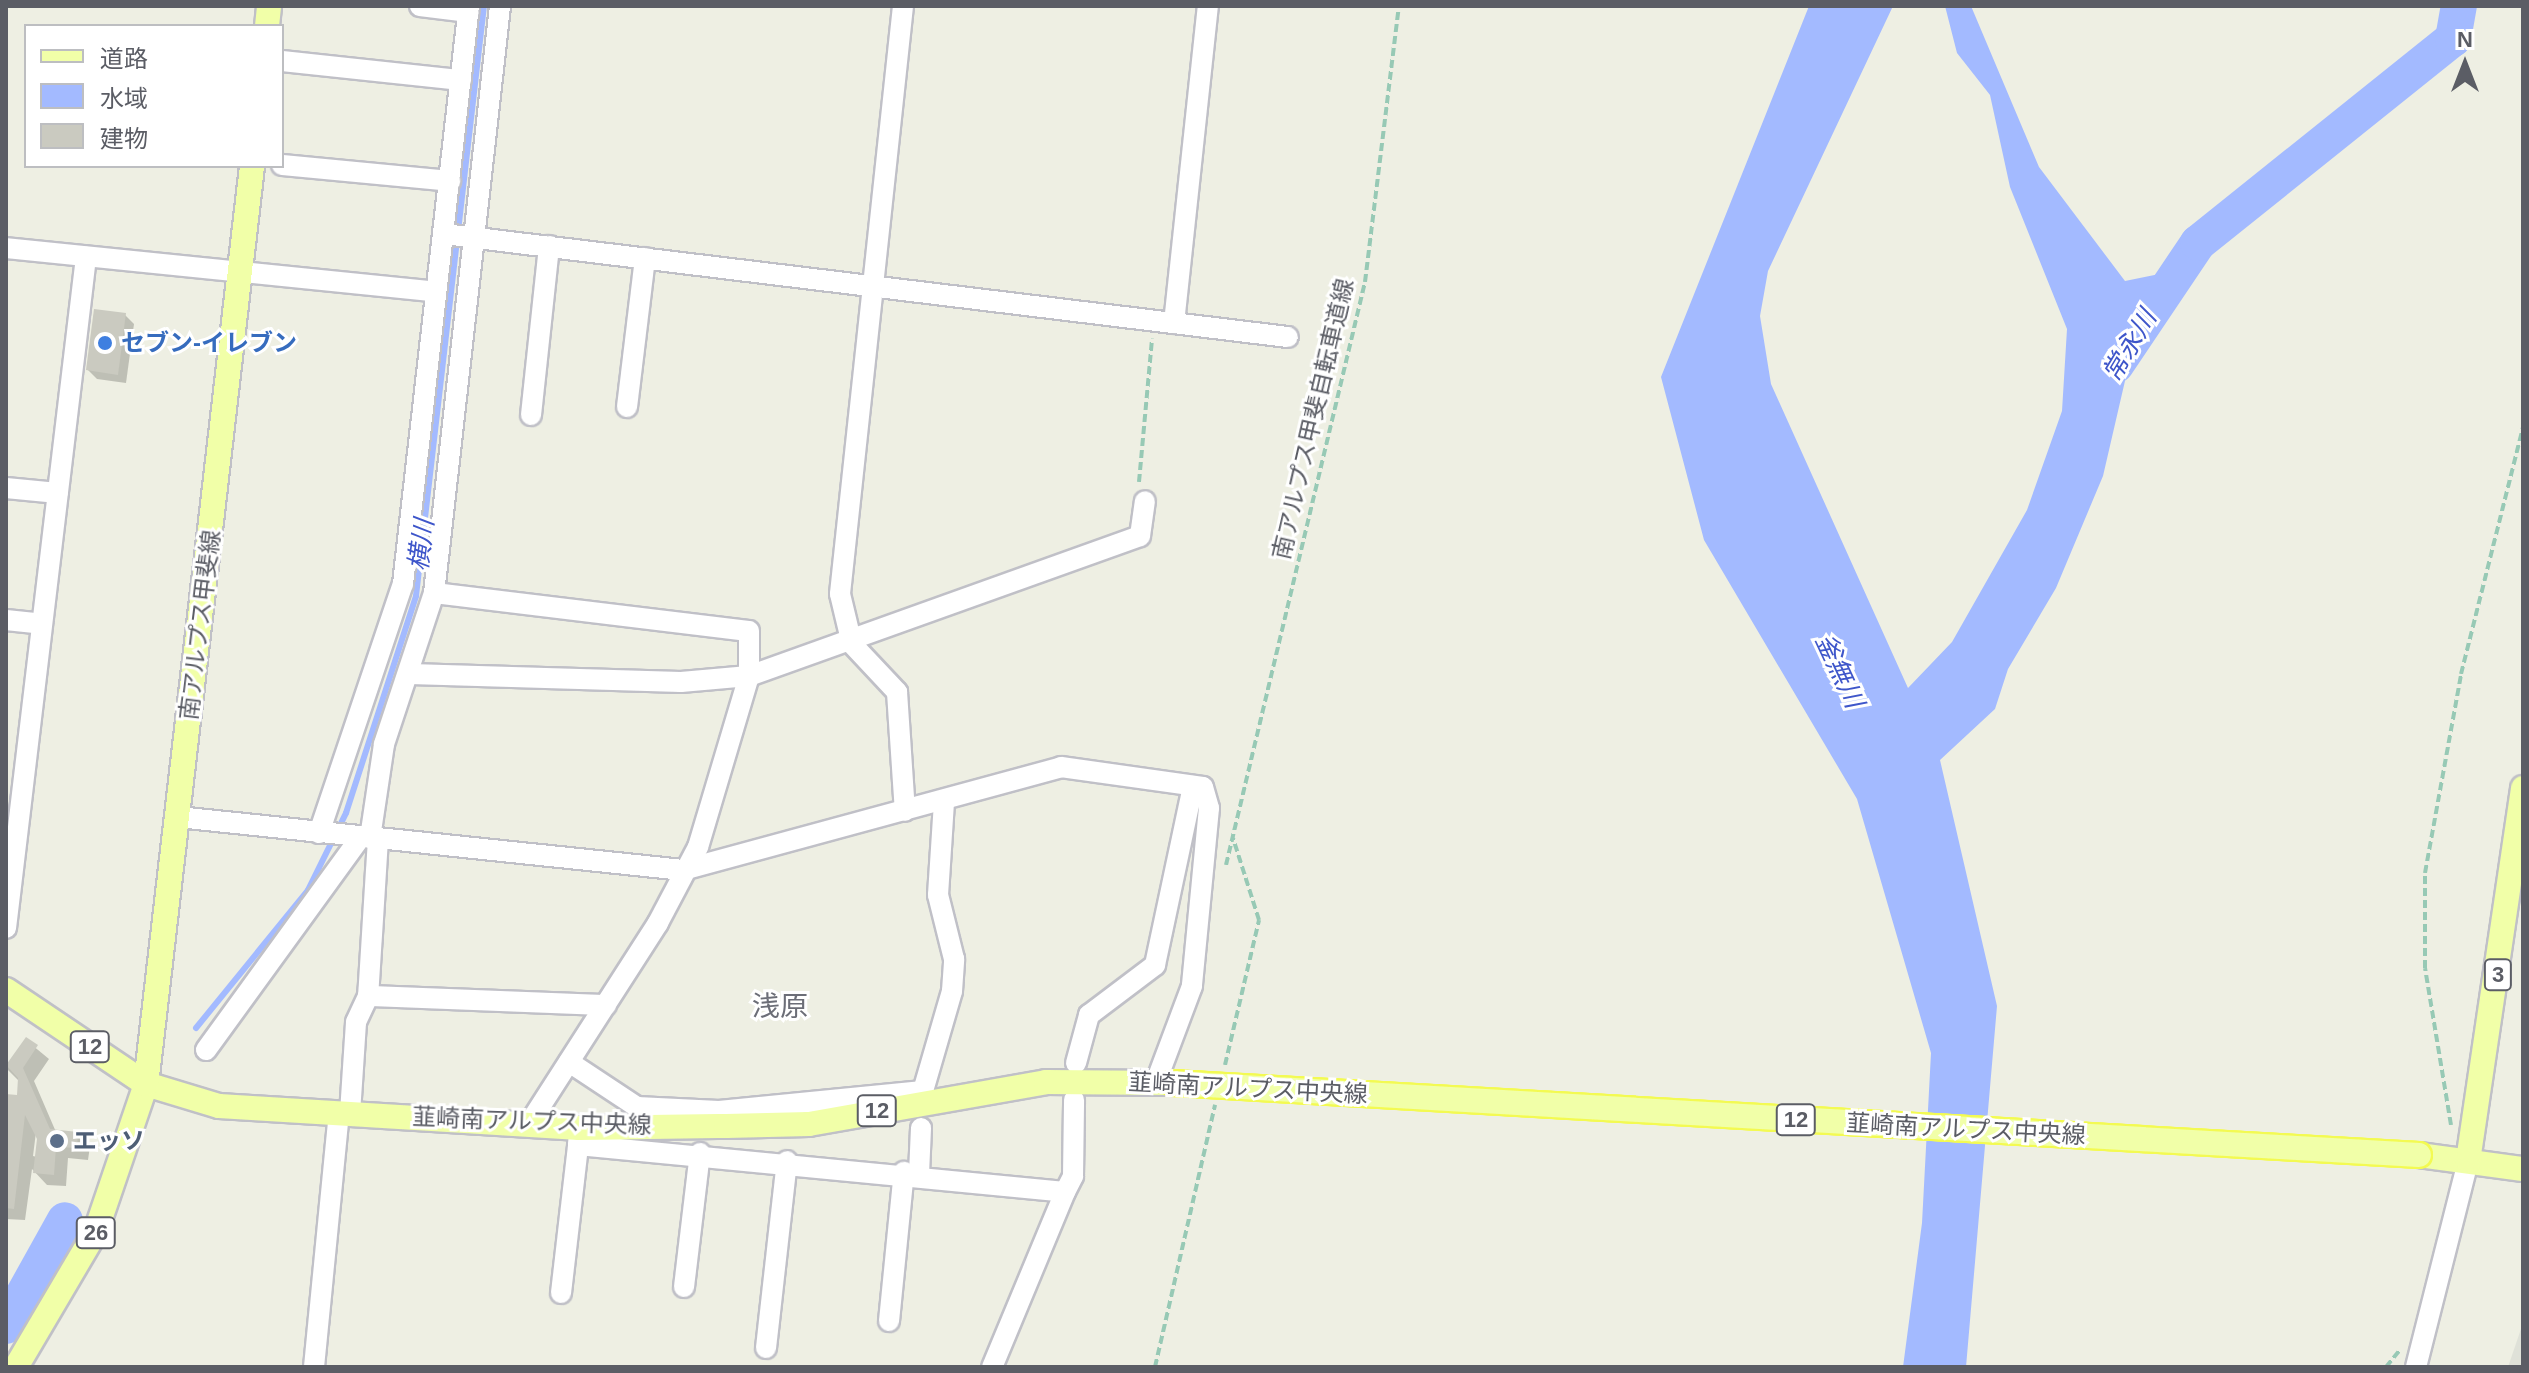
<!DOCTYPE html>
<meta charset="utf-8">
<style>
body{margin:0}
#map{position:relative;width:2529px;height:1373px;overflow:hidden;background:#eeefe3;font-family:Arial,"Noto Sans JP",sans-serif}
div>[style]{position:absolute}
.industrial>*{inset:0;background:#dfe1d8}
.water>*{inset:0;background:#a3baff}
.shadow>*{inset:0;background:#0003}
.stream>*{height:6px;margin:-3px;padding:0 3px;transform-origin:3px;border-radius:3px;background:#a3baff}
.river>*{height:36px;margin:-18px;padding:0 18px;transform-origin:18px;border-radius:18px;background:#a3baff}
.building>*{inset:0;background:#cacac0}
.path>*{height:4px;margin-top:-2px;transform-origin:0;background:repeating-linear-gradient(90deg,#97c9b5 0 8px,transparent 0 12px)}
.roads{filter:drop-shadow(2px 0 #c0c0c7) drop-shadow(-2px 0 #c0c0c7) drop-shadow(0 2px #c0c0c7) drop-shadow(0 -2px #c0c0c7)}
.minor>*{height:20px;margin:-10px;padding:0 10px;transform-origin:10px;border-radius:10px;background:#fff}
.major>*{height:24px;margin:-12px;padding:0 12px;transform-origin:12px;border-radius:12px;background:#f1ffa8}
.bridges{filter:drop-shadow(2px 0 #f3fa52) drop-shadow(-2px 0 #f3fa52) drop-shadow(0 2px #f3fa52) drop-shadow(0 -2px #f3fa52)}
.major-bridge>*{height:24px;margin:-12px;padding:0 12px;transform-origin:12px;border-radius:12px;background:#f1ffa8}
.dots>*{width:22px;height:22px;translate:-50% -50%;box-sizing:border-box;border:4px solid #fff;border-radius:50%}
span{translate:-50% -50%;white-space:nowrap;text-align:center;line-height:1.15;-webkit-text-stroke:6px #fff;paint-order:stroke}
.shield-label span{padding:2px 6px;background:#fff;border:2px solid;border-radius:6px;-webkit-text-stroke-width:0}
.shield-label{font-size:22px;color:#5b5d65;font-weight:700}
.shop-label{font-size:24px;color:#366cbe;font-weight:700}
.left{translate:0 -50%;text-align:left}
.street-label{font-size:24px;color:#5b5d65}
.service-label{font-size:24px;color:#4e5e75;font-weight:700}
.water-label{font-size:26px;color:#3e56ca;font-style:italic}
.quarter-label{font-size:28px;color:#6c6e77}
.frame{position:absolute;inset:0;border:8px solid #5b5d65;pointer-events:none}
.legend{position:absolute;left:24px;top:24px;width:260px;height:144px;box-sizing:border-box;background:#fff;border:2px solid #bdbec1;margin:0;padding:10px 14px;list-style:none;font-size:24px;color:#5b5d65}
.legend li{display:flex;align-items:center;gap:16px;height:40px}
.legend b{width:40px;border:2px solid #bdbec1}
.north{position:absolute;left:2425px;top:24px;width:80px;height:80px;-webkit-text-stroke:6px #fff;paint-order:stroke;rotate:0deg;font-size:22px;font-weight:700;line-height:32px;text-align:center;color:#5b5d65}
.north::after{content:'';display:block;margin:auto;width:28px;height:36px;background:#5b5d65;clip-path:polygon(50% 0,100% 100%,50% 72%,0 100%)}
</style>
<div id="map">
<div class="industrial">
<div style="clip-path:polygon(2523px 1323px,2523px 1367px,2508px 1367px)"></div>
</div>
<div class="water">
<div style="clip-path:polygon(1809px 6px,1893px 6px,1768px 271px,1760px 316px,1771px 384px,1908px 688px,1952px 642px,2027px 510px,2062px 411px,2067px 329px,2010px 187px,1990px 95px,1957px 53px,1945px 6px,1971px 6px,2039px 167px,2125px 281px,2179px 270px,2137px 329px,2103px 476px,2056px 588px,2008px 669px,1995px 709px,1940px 760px,1997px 1006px,1966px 1367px,1903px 1367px,1922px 1223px,1931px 1053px,1857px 799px,1704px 540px,1661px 377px)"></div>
</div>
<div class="shadow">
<div style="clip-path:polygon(125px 315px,134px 324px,126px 383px,97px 379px,88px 370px)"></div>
<div style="clip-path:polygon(evenodd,26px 1040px,49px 1059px,34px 1081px,56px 1132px,77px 1134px,90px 1146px,88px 1160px,68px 1158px,66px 1186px,47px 1185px,32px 1169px,25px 1220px,6px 1219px,6px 1096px,19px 1097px,20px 1082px,6px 1068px,26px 1040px,36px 1132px,39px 1139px,37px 1157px,33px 1156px,36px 1132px)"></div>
</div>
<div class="stream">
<div style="left:196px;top:1028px;width:178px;rotate:-50.9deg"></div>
<div style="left:308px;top:890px;width:86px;rotate:-63.7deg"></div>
<div style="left:346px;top:813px;width:228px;rotate:-72.1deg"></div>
<div style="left:416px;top:596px;width:594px;rotate:-83.43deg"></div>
</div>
<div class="river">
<div style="left:2116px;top:365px;width:147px;rotate:-56.1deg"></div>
<div style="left:2198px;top:243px;width:327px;rotate:-38.7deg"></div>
<div style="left:2453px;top:39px;width:34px;rotate:-80deg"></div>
<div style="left:6px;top:1326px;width:121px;rotate:-60.9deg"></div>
</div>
<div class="building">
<div style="clip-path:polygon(94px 309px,126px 313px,118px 375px,86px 370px)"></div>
<div style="clip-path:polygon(26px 1037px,38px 1045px,23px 1068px,50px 1129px,78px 1132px,77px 1148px,56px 1147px,54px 1175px,33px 1173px,37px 1139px,25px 1115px,14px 1209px,6px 1208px,6px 1094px,17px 1095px,18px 1078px,6px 1065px)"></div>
</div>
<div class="path">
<div style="left:1139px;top:482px;width:144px;rotate:-84.8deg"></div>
<div style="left:1226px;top:865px;width:599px;rotate:-76.59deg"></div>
<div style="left:1365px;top:282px;width:278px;rotate:-83deg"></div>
<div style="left:1225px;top:1065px;width:149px;rotate:-76.8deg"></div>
<div style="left:1259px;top:920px;width:86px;rotate:-107.6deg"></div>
<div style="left:2451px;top:1125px;width:159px;rotate:-99.4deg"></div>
<div style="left:2425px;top:968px;width:95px;rotate:-90deg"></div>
<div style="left:2425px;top:873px;width:202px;rotate:-79.7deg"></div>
<div style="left:2461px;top:674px;width:255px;rotate:-75.9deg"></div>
<div style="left:1155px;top:1367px;width:269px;rotate:-77.1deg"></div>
<div style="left:2386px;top:1367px;width:22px;rotate:-51deg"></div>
</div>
<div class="roads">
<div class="minor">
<div style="left:420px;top:6px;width:49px;rotate:7deg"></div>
<div style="left:903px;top:6px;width:591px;rotate:96.12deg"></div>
<div style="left:840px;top:594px;width:51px;rotate:76.5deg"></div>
<div style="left:852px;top:644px;width:66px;rotate:46.8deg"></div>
<div style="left:897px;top:692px;width:119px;rotate:86.2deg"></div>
<div style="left:282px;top:61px;width:180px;rotate:6.1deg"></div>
<div style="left:282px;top:165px;width:169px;rotate:5.4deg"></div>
<div style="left:444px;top:234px;width:850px;rotate:6.96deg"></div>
<div style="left:6px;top:248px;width:432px;rotate:5.8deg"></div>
<div style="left:1174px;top:323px;width:319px;rotate:-83.9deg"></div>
<div style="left:627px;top:407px;width:150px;rotate:-83.1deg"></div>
<div style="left:531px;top:415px;width:170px;rotate:-83.9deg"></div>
<div style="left:6px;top:488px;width:52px;rotate:5.5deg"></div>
<div style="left:434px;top:593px;width:317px;rotate:6.9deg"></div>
<div style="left:749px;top:631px;width:45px;rotate:90deg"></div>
<div style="left:749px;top:676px;width:178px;rotate:106.6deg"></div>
<div style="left:698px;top:847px;width:86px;rotate:117.8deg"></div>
<div style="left:658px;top:923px;width:237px;rotate:122.7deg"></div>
<div style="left:6px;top:620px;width:36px;rotate:6deg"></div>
<div style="left:410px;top:674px;width:271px;rotate:1.7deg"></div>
<div style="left:681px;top:682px;width:68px;rotate:-5deg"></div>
<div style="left:749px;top:676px;width:415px;rotate:-19.7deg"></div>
<div style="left:1140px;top:536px;width:35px;rotate:-82deg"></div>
<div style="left:178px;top:817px;width:508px;rotate:5.99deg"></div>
<div style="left:683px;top:870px;width:392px;rotate:-15.2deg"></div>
<div style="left:1061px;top:767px;width:143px;rotate:8deg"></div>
<div style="left:1203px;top:787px;width:22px;rotate:74deg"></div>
<div style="left:1209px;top:808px;width:179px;rotate:95.5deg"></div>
<div style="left:1192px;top:986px;width:103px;rotate:110.6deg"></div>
<div style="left:319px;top:833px;width:263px;rotate:-71.4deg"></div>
<div style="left:403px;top:584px;width:582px;rotate:-83.49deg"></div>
<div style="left:370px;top:838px;width:95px;rotate:-81.5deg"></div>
<div style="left:384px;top:744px;width:159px;rotate:-71.7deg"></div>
<div style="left:434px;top:593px;width:591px;rotate:-83.58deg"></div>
<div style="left:378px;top:839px;width:157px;rotate:93.6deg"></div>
<div style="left:368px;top:996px;width:238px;rotate:2.2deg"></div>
<div style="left:6px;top:928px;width:676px;rotate:-83.2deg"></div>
<div style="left:206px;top:1050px;width:263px;rotate:-54deg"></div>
<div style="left:569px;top:1062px;width:82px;rotate:33.5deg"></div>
<div style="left:637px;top:1107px;width:82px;rotate:2.8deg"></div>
<div style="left:719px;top:1111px;width:205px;rotate:-5.6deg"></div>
<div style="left:923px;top:1091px;width:104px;rotate:-73.8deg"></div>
<div style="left:952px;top:991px;width:32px;rotate:-86deg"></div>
<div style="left:954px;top:959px;width:66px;rotate:-104deg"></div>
<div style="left:938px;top:895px;width:94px;rotate:-86.3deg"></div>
<div style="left:1076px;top:1063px;width:50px;rotate:-74.8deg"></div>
<div style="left:1089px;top:1015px;width:83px;rotate:-37.1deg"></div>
<div style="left:1155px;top:965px;width:183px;rotate:-78deg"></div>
<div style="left:350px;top:1113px;width:91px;rotate:-86.2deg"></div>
<div style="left:356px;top:1022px;width:29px;rotate:-65deg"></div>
<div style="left:579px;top:1128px;width:17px;rotate:93deg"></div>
<div style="left:578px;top:1145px;width:489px;rotate:5.5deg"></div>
<div style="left:1065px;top:1192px;width:190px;rotate:112.6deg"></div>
<div style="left:919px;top:1174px;width:46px;rotate:-87.5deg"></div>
<div style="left:1065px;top:1192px;width:18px;rotate:-63deg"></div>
<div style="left:1073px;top:1176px;width:76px;rotate:-89.2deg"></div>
<div style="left:684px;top:1287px;width:135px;rotate:-83.2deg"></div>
<div style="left:561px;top:1293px;width:149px;rotate:-83.4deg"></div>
<div style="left:889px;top:1321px;width:150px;rotate:-84.3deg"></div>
<div style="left:766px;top:1348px;width:188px;rotate:-83.6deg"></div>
<div style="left:314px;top:1367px;width:255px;rotate:-84.4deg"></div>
<div style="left:2416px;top:1367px;width:212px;rotate:-75.8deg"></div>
</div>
<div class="major">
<div style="left:267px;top:26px;width:20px;rotate:-84deg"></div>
<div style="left:6px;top:990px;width:169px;rotate:33.9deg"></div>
<div style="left:146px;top:1084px;width:76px;rotate:16.8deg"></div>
<div style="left:219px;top:1106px;width:361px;rotate:3.5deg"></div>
<div style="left:579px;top:1128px;width:147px;rotate:-0.8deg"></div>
<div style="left:726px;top:1126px;width:83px;rotate:-1.4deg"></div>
<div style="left:809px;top:1124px;width:241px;rotate:-10deg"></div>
<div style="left:1046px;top:1082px;width:127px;rotate:0.5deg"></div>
<div style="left:2419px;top:1155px;width:105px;rotate:7.7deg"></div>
<div style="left:2468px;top:1161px;width:377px;rotate:-81.6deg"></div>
<div style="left:16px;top:1367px;width:158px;rotate:-59.5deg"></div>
<div style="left:96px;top:1231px;width:155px;rotate:-71.2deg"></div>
<div style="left:146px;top:1084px;width:924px;rotate:-83.41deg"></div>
</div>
</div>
<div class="bridges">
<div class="major-bridge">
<div style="left:1173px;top:1083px;width:1248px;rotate:3.31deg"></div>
</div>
</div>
<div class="dots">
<div style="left:105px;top:343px;background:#3f7fe0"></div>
<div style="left:57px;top:1141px;background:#5c6f8a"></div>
</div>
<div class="shield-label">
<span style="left:2498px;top:975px">3</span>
<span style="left:90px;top:1047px">12</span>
<span style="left:877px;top:1111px">12</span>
<span style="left:1796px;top:1120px">12</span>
<span style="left:96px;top:1233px">26</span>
</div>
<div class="shop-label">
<span class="left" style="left:121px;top:343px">セブン-イレブン</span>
</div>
<div class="street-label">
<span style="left:1313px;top:419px;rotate:-77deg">南アルプス甲斐自転車道線</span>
<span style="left:200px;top:625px;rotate:-83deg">南アルプス甲斐線</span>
<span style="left:1248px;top:1088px;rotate:3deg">韮崎南アルプス中央線</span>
<span style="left:532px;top:1121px;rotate:2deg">韮崎南アルプス中央線</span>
<span style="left:1966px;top:1129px;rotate:3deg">韮崎南アルプス中央線</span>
</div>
<div class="service-label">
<span class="left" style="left:73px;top:1141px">エッソ</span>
</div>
<div class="water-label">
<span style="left:2130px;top:346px;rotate:-59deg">常永川</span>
<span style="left:422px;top:545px;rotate:-83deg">横川</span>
<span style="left:1839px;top:671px;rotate:65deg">釜無川</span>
</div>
<div class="quarter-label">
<span style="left:780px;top:1007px">浅原</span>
</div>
<div class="frame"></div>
<ul class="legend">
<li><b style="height:10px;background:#f1ffa8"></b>道路</li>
<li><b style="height:22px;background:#a3baff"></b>水域</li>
<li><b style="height:22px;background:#cacac0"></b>建物</li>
</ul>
<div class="north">N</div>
</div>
